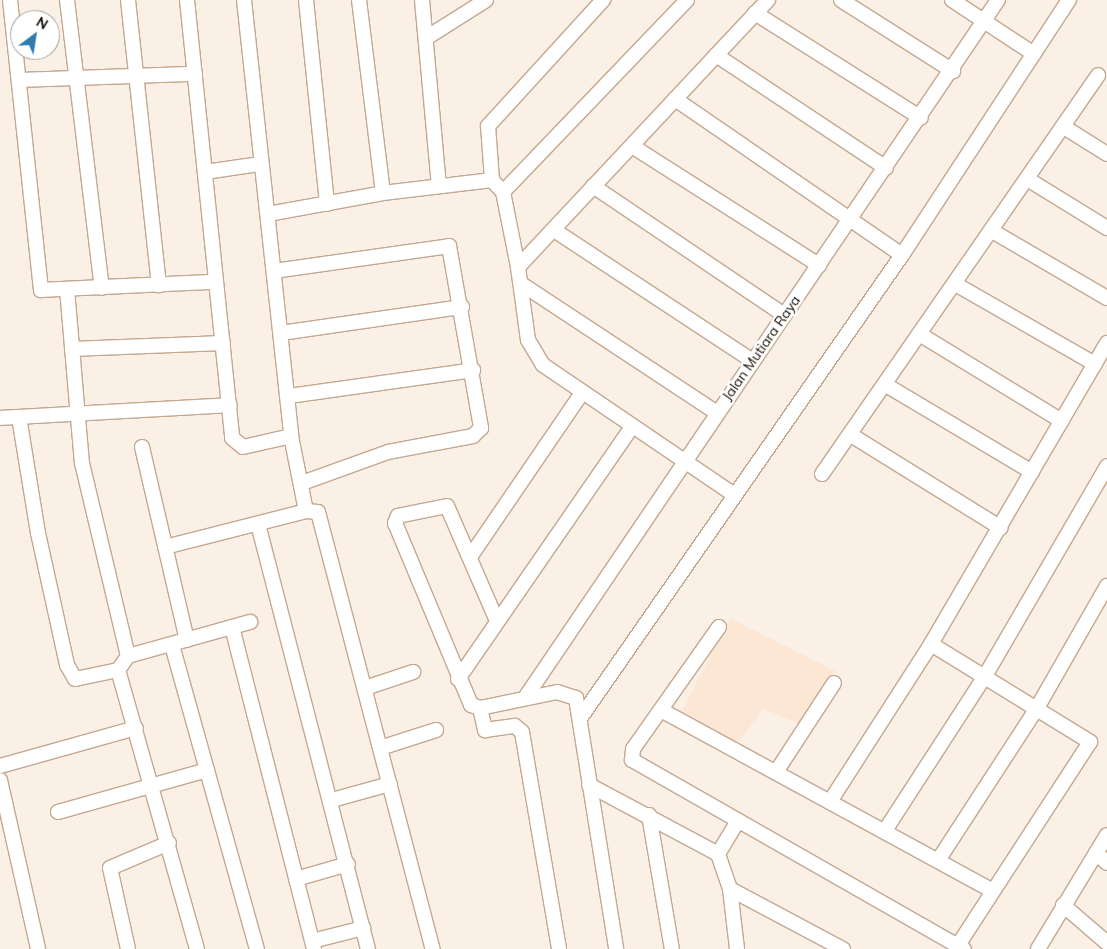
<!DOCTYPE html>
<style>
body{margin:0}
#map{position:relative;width:1107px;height:949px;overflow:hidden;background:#fbf0e6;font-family:Mulish,sans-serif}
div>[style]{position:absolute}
.built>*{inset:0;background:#fce7d5}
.roads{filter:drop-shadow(1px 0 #c3a891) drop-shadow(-1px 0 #c3a891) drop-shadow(0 1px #c3a891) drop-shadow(0 -1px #c3a891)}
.minor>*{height:14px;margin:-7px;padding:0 7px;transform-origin:7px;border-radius:7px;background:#fff}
span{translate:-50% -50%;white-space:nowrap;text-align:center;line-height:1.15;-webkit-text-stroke:5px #fff;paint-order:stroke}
.street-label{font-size:14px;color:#170e06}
.north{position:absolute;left:10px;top:10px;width:50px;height:50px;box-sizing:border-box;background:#fff;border:1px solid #a29f9b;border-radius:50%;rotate:31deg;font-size:14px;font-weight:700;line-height:20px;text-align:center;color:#170e06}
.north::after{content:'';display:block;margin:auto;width:18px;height:22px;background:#307aae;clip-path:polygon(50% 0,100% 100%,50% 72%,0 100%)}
</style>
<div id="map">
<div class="built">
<div style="clip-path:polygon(730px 618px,835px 671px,801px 724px,763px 709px,733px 749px,678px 718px)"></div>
</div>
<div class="roads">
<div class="minor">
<div style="left:10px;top:0;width:292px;rotate:83.9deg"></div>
<div style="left:41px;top:290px;width:172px;rotate:-2.7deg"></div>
<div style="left:67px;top:0;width:290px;rotate:83.1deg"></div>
<div style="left:128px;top:0;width:287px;rotate:83.8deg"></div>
<div style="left:187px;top:0;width:440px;rotate:84.1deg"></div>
<div style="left:232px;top:438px;width:14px;rotate:39deg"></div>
<div style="left:243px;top:447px;width:49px;rotate:-12.9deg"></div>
<div style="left:244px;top:0;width:439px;rotate:83.8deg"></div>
<div style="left:291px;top:436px;width:76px;rotate:78.7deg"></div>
<div style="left:306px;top:0;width:205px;rotate:84.1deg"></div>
<div style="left:359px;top:0;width:194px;rotate:82.9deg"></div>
<div style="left:422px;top:0;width:187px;rotate:84.8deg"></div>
<div style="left:841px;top:0;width:133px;rotate:32.4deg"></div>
<div style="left:952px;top:0;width:98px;rotate:33.4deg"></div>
<div style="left:755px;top:13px;width:196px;rotate:32.3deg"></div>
<div style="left:426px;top:38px;width:71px;rotate:-32.3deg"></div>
<div style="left:716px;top:55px;width:204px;rotate:33.6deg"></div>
<div style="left:19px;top:80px;width:176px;rotate:-2deg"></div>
<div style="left:675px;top:99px;width:275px;rotate:34.5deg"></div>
<div style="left:1064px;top:127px;width:51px;rotate:32.1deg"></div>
<div style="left:632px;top:146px;width:222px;rotate:32.5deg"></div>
<div style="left:205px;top:172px;width:56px;rotate:-8.3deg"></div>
<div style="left:1029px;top:180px;width:92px;rotate:31.6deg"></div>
<div style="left:593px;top:186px;width:230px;rotate:34deg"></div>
<div style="left:503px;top:192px;width:266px;rotate:-46.2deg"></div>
<div style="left:268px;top:214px;width:117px;rotate:-10.3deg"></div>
<div style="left:383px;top:193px;width:110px;rotate:-6.8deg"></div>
<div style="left:554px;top:230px;width:238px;rotate:33.4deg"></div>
<div style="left:994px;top:232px;width:131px;rotate:30.3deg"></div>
<div style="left:518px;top:267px;width:76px;rotate:-101.3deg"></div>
<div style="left:503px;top:192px;width:16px;rotate:-133deg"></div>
<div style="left:492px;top:180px;width:54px;rotate:-94.2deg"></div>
<div style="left:488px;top:126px;width:171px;rotate:-47.6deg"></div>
<div style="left:274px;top:271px;width:177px;rotate:-8.1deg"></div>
<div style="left:449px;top:246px;width:185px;rotate:80deg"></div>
<div style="left:481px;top:428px;width:11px;rotate:135deg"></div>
<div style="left:473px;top:436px;width:86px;rotate:169.3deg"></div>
<div style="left:388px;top:452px;width:91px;rotate:160.2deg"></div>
<div style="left:520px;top:283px;width:235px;rotate:33.4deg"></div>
<div style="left:957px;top:285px;width:159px;rotate:29.8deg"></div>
<div style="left:67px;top:289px;width:175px;rotate:85.1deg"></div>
<div style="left:82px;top:463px;width:198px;rotate:76.6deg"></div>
<div style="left:281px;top:333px;width:183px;rotate:-8.2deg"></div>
<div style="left:921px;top:335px;width:165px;rotate:31.4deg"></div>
<div style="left:72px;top:349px;width:151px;rotate:-2.3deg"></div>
<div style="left:886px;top:385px;width:170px;rotate:30.8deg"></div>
<div style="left:289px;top:396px;width:186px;rotate:-8deg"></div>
<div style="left:19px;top:417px;width:118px;rotate:80.7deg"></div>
<div style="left:38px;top:533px;width:135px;rotate:77.6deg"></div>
<div style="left:67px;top:665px;width:16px;rotate:60deg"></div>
<div style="left:75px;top:679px;width:44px;rotate:-11.8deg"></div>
<div style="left:0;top:418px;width:230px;rotate:-3.2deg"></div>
<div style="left:851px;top:435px;width:176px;rotate:31.8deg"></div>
<div style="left:142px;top:447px;width:198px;rotate:76.9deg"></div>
<div style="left:822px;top:474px;width:485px;rotate:-55.3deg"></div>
<div style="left:733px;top:494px;width:230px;rotate:-145.8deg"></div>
<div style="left:543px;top:365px;width:29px;rotate:-121deg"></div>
<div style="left:528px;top:340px;width:74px;rotate:-97.8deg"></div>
<div style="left:518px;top:267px;width:366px;rotate:-46.9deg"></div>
<div style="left:258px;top:524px;width:439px;rotate:75.5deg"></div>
<div style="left:165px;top:547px;width:146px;rotate:-14.3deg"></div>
<div style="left:306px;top:511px;width:12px;rotate:5deg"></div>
<div style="left:318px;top:512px;width:452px;rotate:75.3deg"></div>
<div style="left:470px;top:557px;width:199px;rotate:-55.7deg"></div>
<div style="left:497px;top:621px;width:125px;rotate:-113.5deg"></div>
<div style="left:447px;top:506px;width:50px;rotate:168.5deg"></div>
<div style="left:398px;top:516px;width:8px;rotate:113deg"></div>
<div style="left:395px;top:523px;width:197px;rotate:67.3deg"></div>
<div style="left:471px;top:705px;width:9px;rotate:18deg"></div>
<div style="left:480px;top:708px;width:79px;rotate:-11.7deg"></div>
<div style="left:557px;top:692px;width:20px;rotate:18deg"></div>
<div style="left:576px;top:698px;width:254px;rotate:80.9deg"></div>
<div style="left:232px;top:627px;width:332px;rotate:75.7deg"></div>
<div style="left:719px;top:627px;width:149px;rotate:125.2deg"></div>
<div style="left:633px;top:749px;width:11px;rotate:95deg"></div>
<div style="left:632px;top:760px;width:382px;rotate:29.7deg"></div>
<div style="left:931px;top:644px;width:187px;rotate:31.6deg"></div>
<div style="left:1090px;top:742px;width:242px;rotate:123deg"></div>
<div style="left:172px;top:645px;width:316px;rotate:74.4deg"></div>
<div style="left:458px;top:679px;width:306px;rotate:-55.4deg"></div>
<div style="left:365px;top:688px;width:51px;rotate:-18.4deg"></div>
<div style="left:525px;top:698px;width:843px;rotate:-55.88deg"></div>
<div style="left:480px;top:708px;width:23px;rotate:77deg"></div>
<div style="left:485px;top:730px;width:30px;rotate:-8deg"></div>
<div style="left:515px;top:726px;width:9px;rotate:41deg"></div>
<div style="left:522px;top:732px;width:220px;rotate:80.3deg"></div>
<div style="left:661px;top:710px;width:376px;rotate:28.6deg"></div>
<div style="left:581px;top:717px;width:563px;rotate:-55.21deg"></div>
<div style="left:902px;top:255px;width:305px;rotate:-56.8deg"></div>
<div style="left:380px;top:748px;width:59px;rotate:-17.8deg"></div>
<div style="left:0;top:766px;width:141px;rotate:-15.6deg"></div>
<div style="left:776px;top:772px;width:106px;rotate:-56.9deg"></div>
<div style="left:0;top:780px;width:173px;rotate:77.3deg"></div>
<div style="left:589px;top:785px;width:146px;rotate:28.1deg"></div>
<div style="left:718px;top:854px;width:37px;rotate:71deg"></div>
<div style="left:730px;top:889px;width:60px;rotate:83.3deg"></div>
<div style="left:332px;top:800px;width:60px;rotate:-15.4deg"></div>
<div style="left:831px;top:800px;width:185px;rotate:-57.3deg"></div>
<div style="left:931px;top:644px;width:349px;rotate:-59.7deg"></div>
<div style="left:58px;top:812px;width:155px;rotate:-15.7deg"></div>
<div style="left:649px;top:815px;width:136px;rotate:80.3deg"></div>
<div style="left:886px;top:829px;width:182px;rotate:-57.1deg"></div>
<div style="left:985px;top:676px;width:243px;rotate:-59.8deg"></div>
<div style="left:1096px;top:853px;width:15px;rotate:42deg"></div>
<div style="left:718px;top:854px;width:39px;rotate:-59deg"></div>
<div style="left:939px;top:859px;width:180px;rotate:-57deg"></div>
<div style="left:1037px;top:708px;width:141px;rotate:-60.2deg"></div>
<div style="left:296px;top:879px;width:54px;rotate:-16.1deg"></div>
<div style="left:730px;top:889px;width:128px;rotate:28deg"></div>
<div style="left:1063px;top:905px;width:58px;rotate:40.8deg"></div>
<div style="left:312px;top:941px;width:53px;rotate:-14.3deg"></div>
<div style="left:128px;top:949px;width:83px;rotate:-102.5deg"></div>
<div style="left:110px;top:868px;width:64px;rotate:-23deg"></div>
<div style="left:197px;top:949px;width:290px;rotate:-105.8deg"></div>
<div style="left:118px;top:670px;width:17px;rotate:-54deg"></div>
<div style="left:128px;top:656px;width:127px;rotate:-15.6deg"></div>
<div style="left:1038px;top:949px;width:133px;rotate:-58.8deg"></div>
</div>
</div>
<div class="street-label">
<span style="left:761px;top:348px;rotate:-55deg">Jalan Mutiara Raya</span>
</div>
<div class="north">N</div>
</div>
